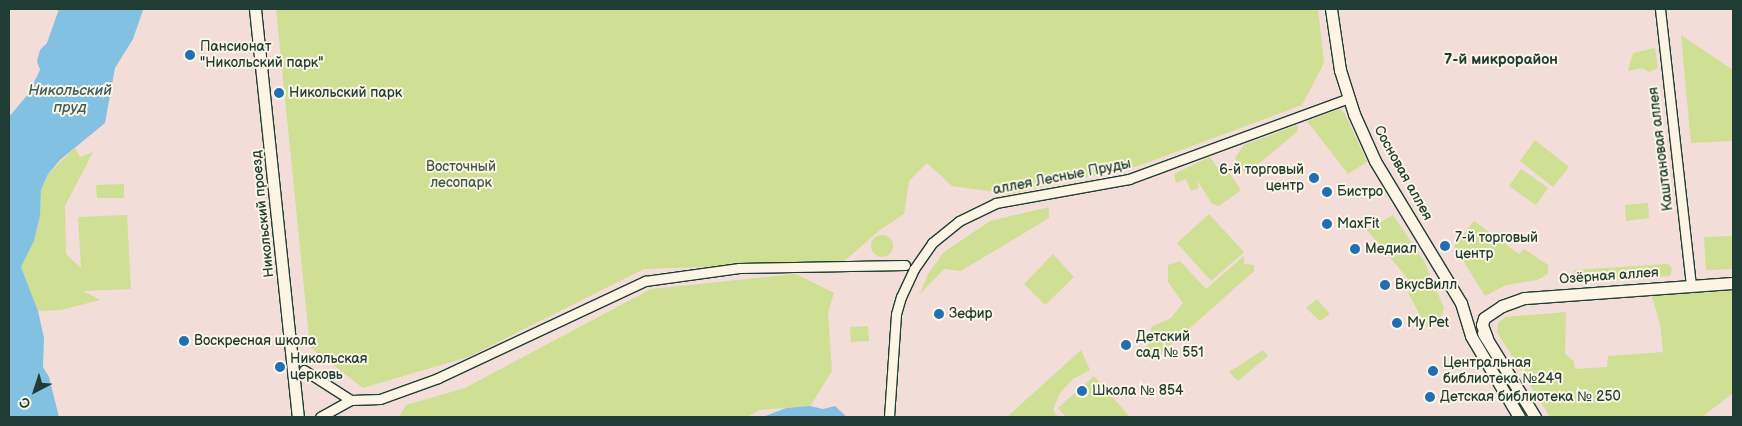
<!DOCTYPE html>
<meta charset="utf-8">
<style>
body{margin:0}
#map{position:relative;width:1742px;height:426px;overflow:hidden;background:#f2ddd9;font-family:"Balsamiq Sans",sans-serif}
div>[style]{position:absolute}
.green>*{inset:0;background:#cfdf93}
.round{border-radius:50%}
.water>*{inset:0;background:#83c1e3}
.roads{filter:drop-shadow(1px 0 #1f3d34) drop-shadow(-1px 0 #1f3d34) drop-shadow(0 1px #1f3d34) drop-shadow(0 -1px #1f3d34)}
.street>*{height:9px;margin:-4.5px;padding:0 4.5px;transform-origin:4.5px;border-radius:4.5px;background:#fcf5e5}
.secondary>*{height:11px;margin:-5.5px;padding:0 5.5px;transform-origin:5.5px;border-radius:5.5px;background:#fcf5e5}
.dots>*{width:14px;height:14px;translate:-50% -50%;box-sizing:border-box;border:2px solid #fcf5e5;border-radius:50%}
span{translate:-50% -50%;white-space:nowrap;text-align:center;line-height:1.15;-webkit-text-stroke:4px #fcf5e5;paint-order:stroke}
.poi-label{font-size:14px;color:#1f3d34}
.left{translate:0 -50%;text-align:left}
.right{translate:-100% -50%;text-align:right}
.street-label{font-size:14px;color:#1f3d34}
.park-label{font-size:14px;color:#425d47}
.neighbourhood-label{font-size:15px;color:#1f3d34;font-weight:700}
.water-label{font-size:15px;color:#385e60;font-style:italic}
.frame{position:absolute;inset:0;border:10px solid #1f3d34;pointer-events:none}
.north{position:absolute;left:10px;top:366px;width:50px;height:50px;-webkit-text-stroke:4px #fcf5e5;paint-order:stroke;rotate:220deg;font-size:14px;font-weight:700;line-height:20px;text-align:center;color:#1f3d34}
.north::after{content:'';display:block;margin:auto;width:18px;height:22px;background:#1f3d34;clip-path:polygon(50% 0,100% 100%,50% 72%,0 100%)}
</style>
<div id="map">
<div class="green">
<div style="clip-path:polygon(276px 9px,1318px 9px,1324px 63px,1302px 105px,1138px 166px,1009px 194px,952px 186px,927px 163px,909px 181px,904px 214px,880px 230px,843px 262px,644px 269px,468px 357px,363px 388px,310px 347px)"></div>
<div style="clip-path:polygon(1681px 35px,1733px 70px,1733px 141px,1691px 143px)"></div>
<div style="clip-path:polygon(1655px 48px,1658px 68px,1649px 72px,1642px 68px,1628px 71px,1633px 53px)"></div>
<div style="clip-path:polygon(1340px 109px,1345px 114px,1367px 162px,1348px 174px,1307px 121px)"></div>
<div style="clip-path:polygon(1297px 125px,1298px 131px,1246px 174px,1235px 158px,1244px 145px)"></div>
<div style="clip-path:polygon(1535px 140px,1569px 167px,1553px 187px,1520px 161px)"></div>
<div style="clip-path:polygon(75px 148px,80px 157px,93px 152px,65px 206px,66px 254px,81px 268px,78px 217px,127px 215px,131px 289px,83px 291px,100px 300px,61px 310px,38px 311px,21px 267px,34px 241px,40px 216px,41px 190px,48px 174px)"></div>
<div style="clip-path:polygon(1210px 157px,1217px 167px,1224px 165px,1241px 190px,1219px 206px,1212px 204px,1197px 180px,1199px 188px,1191px 191px,1186px 179px,1176px 183px,1174px 174px)"></div>
<div style="clip-path:polygon(1521px 169px,1548px 188px,1536px 205px,1509px 186px)"></div>
<div style="clip-path:polygon(124px 184px,124px 198px,97px 198px,96px 185px)"></div>
<div style="clip-path:polygon(1648px 203px,1649px 218px,1626px 221px,1625px 205px)"></div>
<div style="clip-path:polygon(1049px 207px,1049px 218px,961px 271px,944px 269px,920px 294px,928px 274px,944px 252px,990px 221px)"></div>
<div style="clip-path:polygon(1209px 214px,1244px 252px,1211px 281px,1177px 243px)"></div>
<div style="clip-path:polygon(1393px 215px,1424px 261px,1444px 308px,1442px 315px,1427px 328px,1408px 293px,1414px 286px,1367px 230px)"></div>
<div style="clip-path:polygon(1474px 221px,1519px 254px,1524px 249px,1548px 265px,1548px 274px,1537px 280px,1506px 285px,1485px 296px,1454px 246px)"></div>
<div class="round" style="left:871px;top:235px;width:22px;height:22px"></div>
<div style="clip-path:polygon(1733px 236px,1733px 269px,1706px 270px,1704px 237px)"></div>
<div style="clip-path:polygon(1053px 254px,1074px 277px,1045px 305px,1024px 284px)"></div>
<div style="clip-path:polygon(1244px 256px,1244px 264px,1254px 265px,1254px 271px,1154px 360px,1142px 353px,1151px 340px,1151px 327px,1171px 318px,1183px 303px,1168px 282px,1168px 265px,1180px 261px,1206px 289px)"></div>
<div style="clip-path:polygon(1668px 264px,1672px 268px,1670px 276px,1578px 283px,1572px 279px,1574px 270px)"></div>
<div style="clip-path:polygon(796px 274px,834px 293px,828px 313px,832px 371px,810px 406px,760px 410px,747px 417px,399px 417px,406px 405px,465px 388px,651px 289px)"></div>
<div style="clip-path:polygon(1733px 286px,1733px 393px,1702px 417px,1550px 417px,1497px 332px,1498px 323px,1505px 317px,1566px 312px,1565px 354px,1574px 361px,1575px 369px,1607px 367px,1608px 356px,1663px 352px,1660px 324px,1650px 290px)"></div>
<div style="clip-path:polygon(1317px 299px,1330px 314px,1320px 321px,1306px 308px)"></div>
<div style="clip-path:polygon(868px 326px,869px 341px,851px 342px,850px 327px)"></div>
<div style="clip-path:polygon(1081px 350px,1090px 370px,1073px 379px,1060px 393px,1053px 410px,1058px 417px,1007px 417px)"></div>
<div style="clip-path:polygon(1263px 350px,1268px 356px,1238px 381px,1229px 372px)"></div>
<div style="clip-path:polygon(1094px 376px,1130px 417px,1066px 417px,1058px 408px)"></div>
</div>
<div class="water">
<div style="clip-path:polygon(59px 9px,143px 10px,133px 39px,115px 68px,105px 123px,60px 160px,48px 174px,41px 190px,40px 216px,34px 241px,21px 267px,38px 311px,44px 338px,43px 367px,49px 377px,59px 417px,9px 417px,9px 117px,29px 93px,40px 70px,37px 61px,40px 50px,47px 43px)"></div>
<div style="clip-path:polygon(810px 406px,823px 409px,835px 406px,847px 417px,763px 417px,786px 408px)"></div>
</div>
<div class="roads">
<div class="street">
<div style="left:1660px;top:9px;width:279px;rotate:83.6deg"></div>
<div style="left:304px;top:370px;width:56px;rotate:32.6deg"></div>
<div style="left:320px;top:417px;width:35px;rotate:-29deg"></div>
<div style="left:351px;top:400px;width:29px;rotate:-2deg"></div>
<div style="left:380px;top:399px;width:62px;rotate:-19.9deg"></div>
<div style="left:438px;top:378px;width:229px;rotate:-25.1deg"></div>
<div style="left:645px;top:281px;width:95px;rotate:-7.9deg"></div>
<div style="left:739px;top:268px;width:166px;rotate:-1deg"></div>
<div style="left:889px;top:417px;width:103px;rotate:-86.1deg"></div>
<div style="left:896px;top:314px;width:18px;rotate:-74deg"></div>
<div style="left:901px;top:297px;width:31px;rotate:-65deg"></div>
<div style="left:914px;top:269px;width:32px;rotate:-55deg"></div>
<div style="left:932px;top:243px;width:35px;rotate:-39deg"></div>
<div style="left:959px;top:221px;width:41px;rotate:-25.9deg"></div>
<div style="left:996px;top:203px;width:135px;rotate:-10.2deg"></div>
<div style="left:1129px;top:179px;width:234px;rotate:-20.2deg"></div>
</div>
<div class="secondary">
<div style="left:255px;top:9px;width:410px;rotate:84deg"></div>
<div style="left:1331px;top:9px;width:62px;rotate:81.6deg"></div>
<div style="left:1340px;top:70px;width:46px;rotate:72.3deg"></div>
<div style="left:1354px;top:114px;width:51px;rotate:65.9deg"></div>
<div style="left:1375px;top:161px;width:166px;rotate:58.8deg"></div>
<div style="left:1461px;top:303px;width:34px;rotate:73deg"></div>
<div style="left:1471px;top:336px;width:94px;rotate:59.3deg"></div>
<div style="left:1483px;top:333px;width:99px;rotate:58.2deg"></div>
<div style="left:1487px;top:338px;width:14px;rotate:-111deg"></div>
<div style="left:1482px;top:325px;width:7px;rotate:-74deg"></div>
<div style="left:1484px;top:318px;width:22px;rotate:-34deg"></div>
<div style="left:1502px;top:306px;width:23px;rotate:-20deg"></div>
<div style="left:1524px;top:298px;width:210px;rotate:-4.1deg"></div>
</div>
</div>
<div class="dots">
<div style="left:190px;top:55px;background:#1f6fb2"></div>
<div style="left:279px;top:93px;background:#1f6fb2"></div>
<div style="left:1314px;top:178px;background:#1f6fb2"></div>
<div style="left:1327px;top:192px;background:#1f6fb2"></div>
<div style="left:1327px;top:224px;background:#1f6fb2"></div>
<div style="left:1445px;top:246px;background:#1f6fb2"></div>
<div style="left:1355px;top:249px;background:#1f6fb2"></div>
<div style="left:1385px;top:285px;background:#1f6fb2"></div>
<div style="left:939px;top:314px;background:#1f6fb2"></div>
<div style="left:1397px;top:323px;background:#1f6fb2"></div>
<div style="left:184px;top:341px;background:#1f6fb2"></div>
<div style="left:1126px;top:345px;background:#1f6fb2"></div>
<div style="left:280px;top:367px;background:#1f6fb2"></div>
<div style="left:1433px;top:371px;background:#1f6fb2"></div>
<div style="left:1082px;top:391px;background:#1f6fb2"></div>
<div style="left:1430px;top:397px;background:#1f6fb2"></div>
</div>
<div class="poi-label">
<span class="left" style="left:200px;top:55px">Пансионат<br>"Никольский парк"</span>
<span class="left" style="left:289px;top:93px">Никольский парк</span>
<span class="right" style="left:1304px;top:178px">6-й торговый<br>центр</span>
<span class="left" style="left:1337px;top:192px">Бистро</span>
<span class="left" style="left:1337px;top:224px">MaxFit</span>
<span class="left" style="left:1455px;top:246px">7-й торговый<br>центр</span>
<span class="left" style="left:1365px;top:249px">Медиал</span>
<span class="left" style="left:1395px;top:285px">ВкусВилл</span>
<span class="left" style="left:949px;top:314px">Зефир</span>
<span class="left" style="left:1407px;top:323px">My Pet</span>
<span class="left" style="left:1136px;top:345px">Детский<br>сад № 551</span>
<span class="left" style="left:194px;top:341px">Воскресная школа</span>
<span class="left" style="left:290px;top:367px">Никольская<br>церковь</span>
<span class="left" style="left:1443px;top:371px">Центральная<br>библиотека №249</span>
<span class="left" style="left:1092px;top:391px">Школа № 854</span>
<span class="left" style="left:1440px;top:397px">Детская библиотека № 250</span>
</div>
<div class="street-label">
<span style="left:1661px;top:149px;rotate:-97deg">Каштановая аллея</span>
<span style="left:1403px;top:173px;rotate:61deg">Сосновая аллея</span>
<span style="left:1062px;top:177px;rotate:-11deg">аллея Лесные Пруды</span>
<span style="left:263px;top:214px;rotate:-96deg">Никольский проезд</span>
<span style="left:1609px;top:276px;rotate:-4deg">Озёрная аллея</span>
</div>
<div class="park-label">
<span style="left:461px;top:175px">Восточный<br>лесопарк</span>
</div>
<div class="neighbourhood-label">
<span style="left:1501px;top:60px">7-й микрорайон</span>
</div>
<div class="water-label">
<span style="left:70px;top:99px">Никольский<br>пруд</span>
</div>
<div class="frame"></div>
<div class="north">С</div>
</div>
